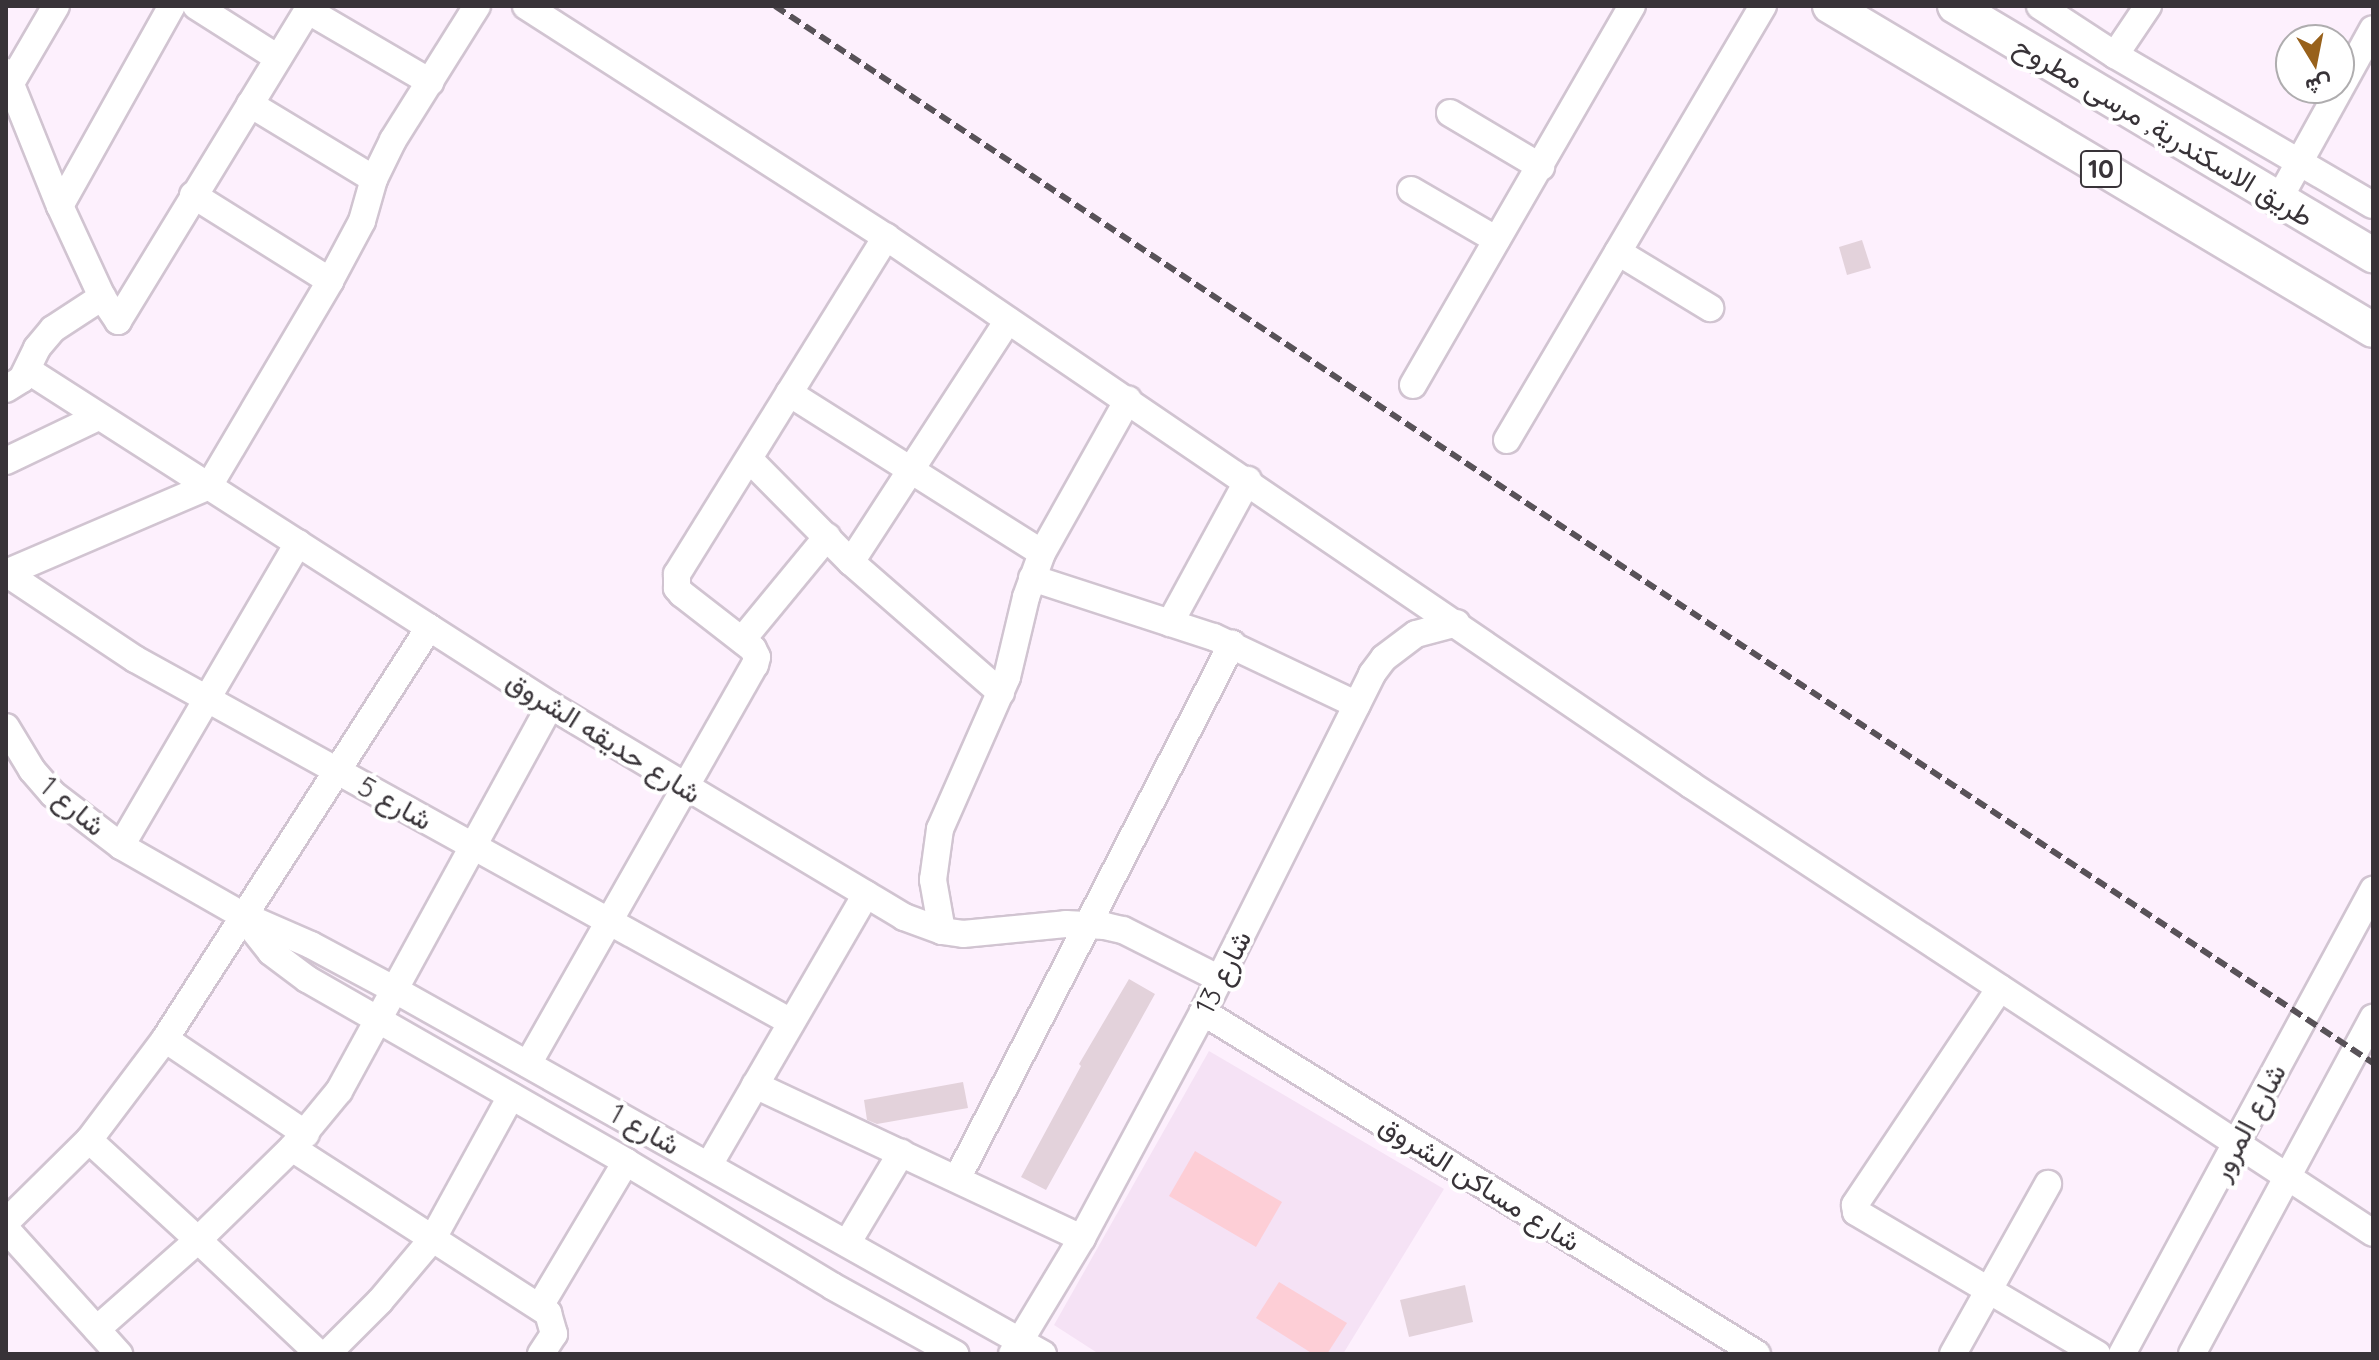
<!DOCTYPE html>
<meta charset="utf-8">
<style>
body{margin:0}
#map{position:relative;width:2379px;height:1360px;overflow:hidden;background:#fdf0fd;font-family:Quicksand,Vazirmatn,sans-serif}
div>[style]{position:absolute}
.built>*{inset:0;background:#f5e2f5}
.green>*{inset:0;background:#fdced6}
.building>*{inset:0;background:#e3d2db}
.roads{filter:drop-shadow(2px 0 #d1c4d1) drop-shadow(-2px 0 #d1c4d1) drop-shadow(0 2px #d1c4d1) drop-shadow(0 -2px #d1c4d1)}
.minor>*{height:26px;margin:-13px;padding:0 13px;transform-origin:13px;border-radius:13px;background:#fff}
.major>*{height:34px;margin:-17px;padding:0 17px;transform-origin:17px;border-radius:17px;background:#fff}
.rail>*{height:6px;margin-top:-3px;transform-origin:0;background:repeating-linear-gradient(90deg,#585258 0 12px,transparent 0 18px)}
span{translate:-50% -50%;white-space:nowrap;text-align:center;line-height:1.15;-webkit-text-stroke:8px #fff;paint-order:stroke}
.shield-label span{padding:2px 6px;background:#fff;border:2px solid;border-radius:6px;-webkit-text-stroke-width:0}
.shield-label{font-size:26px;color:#383338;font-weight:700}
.street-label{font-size:28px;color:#383338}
.frame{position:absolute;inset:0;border:8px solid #383338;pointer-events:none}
.north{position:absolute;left:2275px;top:24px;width:80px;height:80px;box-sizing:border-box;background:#fff;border:2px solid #afadaf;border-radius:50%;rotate:170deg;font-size:22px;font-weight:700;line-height:32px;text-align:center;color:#383338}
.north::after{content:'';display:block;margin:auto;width:28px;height:36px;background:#98611b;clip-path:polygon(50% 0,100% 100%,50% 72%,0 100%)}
</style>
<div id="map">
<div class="built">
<div style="clip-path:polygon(1209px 1051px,1444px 1189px,1343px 1354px,1099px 1354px,1054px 1325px)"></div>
</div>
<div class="green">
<div style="clip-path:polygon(1195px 1151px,1282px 1202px,1256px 1247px,1169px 1196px)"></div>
<div style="clip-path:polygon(1279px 1282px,1347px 1323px,1327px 1354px,1313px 1354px,1256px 1318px)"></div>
</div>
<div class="building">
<div style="clip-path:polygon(1862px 240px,1871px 268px,1847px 275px,1839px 247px)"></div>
<div style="clip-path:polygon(1129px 979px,1155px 994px,1046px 1190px,1021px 1177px,1081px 1066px,1079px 1064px)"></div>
<div style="clip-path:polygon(963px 1082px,968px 1108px,877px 1124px,867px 1120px,864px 1100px)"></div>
<div style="clip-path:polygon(1465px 1285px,1473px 1322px,1409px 1337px,1400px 1300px)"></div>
</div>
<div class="roads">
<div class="minor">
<div style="left:196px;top:6px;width:97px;rotate:32.4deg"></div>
<div style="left:526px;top:6px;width:428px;rotate:32.7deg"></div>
<div style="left:886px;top:237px;width:974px;rotate:34.24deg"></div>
<div style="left:1691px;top:785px;width:816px;rotate:33.3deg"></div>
<div style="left:2040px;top:6px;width:90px;rotate:33.2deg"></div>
<div style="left:2115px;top:55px;width:298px;rotate:30.2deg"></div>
<div style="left:307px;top:10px;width:143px;rotate:30.3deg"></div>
<div style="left:2115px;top:55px;width:59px;rotate:-56deg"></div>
<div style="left:6px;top:72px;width:144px;rotate:68.1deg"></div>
<div style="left:60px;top:206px;width:100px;rotate:65.2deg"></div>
<div style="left:102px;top:297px;width:29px;rotate:56deg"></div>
<div style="left:118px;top:321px;width:369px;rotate:-58.6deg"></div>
<div style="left:11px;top:83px;width:89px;rotate:-59.7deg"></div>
<div style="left:250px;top:104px;width:145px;rotate:31.2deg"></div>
<div style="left:1450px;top:113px;width:106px;rotate:30.7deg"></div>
<div style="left:1411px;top:190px;width:99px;rotate:30.2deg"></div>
<div style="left:193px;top:195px;width:162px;rotate:32.1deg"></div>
<div style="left:2279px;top:199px;width:194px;rotate:-61.1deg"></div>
<div style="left:60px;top:206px;width:229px;rotate:-60.8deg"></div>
<div style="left:1618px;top:252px;width:108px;rotate:31.3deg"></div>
<div style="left:29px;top:371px;width:619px;rotate:32.66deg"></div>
<div style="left:550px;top:705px;width:413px;rotate:30.9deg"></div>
<div style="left:904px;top:917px;width:40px;rotate:20.2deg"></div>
<div style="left:942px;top:931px;width:21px;rotate:8deg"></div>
<div style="left:963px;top:934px;width:103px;rotate:-5.5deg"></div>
<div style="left:1066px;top:924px;width:39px;rotate:3deg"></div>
<div style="left:1105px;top:926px;width:18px;rotate:13deg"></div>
<div style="left:1123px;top:930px;width:109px;rotate:26.8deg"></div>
<div style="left:1413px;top:385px;width:438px;rotate:-60deg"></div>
<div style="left:6px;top:389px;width:19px;rotate:-32deg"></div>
<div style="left:22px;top:379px;width:34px;rotate:-64deg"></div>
<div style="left:37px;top:348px;width:25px;rotate:-50deg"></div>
<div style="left:53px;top:329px;width:59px;rotate:-33.1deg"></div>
<div style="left:789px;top:393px;width:299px;rotate:32.3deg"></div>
<div style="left:1507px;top:440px;width:504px;rotate:-59.47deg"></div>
<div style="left:749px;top:459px;width:145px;rotate:45.3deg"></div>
<div style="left:851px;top:562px;width:199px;rotate:41.1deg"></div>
<div style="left:6px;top:461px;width:102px;rotate:-25.6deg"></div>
<div style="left:851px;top:562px;width:288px;rotate:-57deg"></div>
<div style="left:6px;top:573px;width:155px;rotate:33.7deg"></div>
<div style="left:135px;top:659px;width:750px;rotate:28.96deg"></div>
<div style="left:6px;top:573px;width:221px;rotate:-23.2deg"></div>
<div style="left:209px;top:486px;width:238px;rotate:-59.4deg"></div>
<div style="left:330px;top:281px;width:68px;rotate:-61.9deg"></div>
<div style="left:362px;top:221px;width:44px;rotate:-74.1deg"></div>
<div style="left:374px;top:179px;width:43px;rotate:-64deg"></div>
<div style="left:393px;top:140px;width:158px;rotate:-57.9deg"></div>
<div style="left:1032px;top:578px;width:191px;rotate:18deg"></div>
<div style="left:1214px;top:637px;width:158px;rotate:25.4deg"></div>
<div style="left:1170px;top:623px;width:163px;rotate:-61.4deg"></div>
<div style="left:742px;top:640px;width:134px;rotate:-50.5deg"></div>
<div style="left:6px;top:727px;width:50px;rotate:58.8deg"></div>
<div style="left:32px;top:770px;width:32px;rotate:49deg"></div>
<div style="left:53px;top:794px;width:86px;rotate:37.4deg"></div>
<div style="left:121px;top:846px;width:139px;rotate:29.7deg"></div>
<div style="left:242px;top:915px;width:75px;rotate:23.5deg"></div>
<div style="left:311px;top:945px;width:98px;rotate:28.1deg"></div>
<div style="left:397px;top:991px;width:741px;rotate:29.33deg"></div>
<div style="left:121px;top:846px;width:351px;rotate:-59.7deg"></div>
<div style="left:244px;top:918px;width:43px;rotate:51.5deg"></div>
<div style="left:271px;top:952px;width:45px;rotate:36.9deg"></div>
<div style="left:307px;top:979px;width:368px;rotate:29.8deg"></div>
<div style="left:626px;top:1162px;width:240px;rotate:31deg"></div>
<div style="left:832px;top:1286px;width:141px;rotate:28.9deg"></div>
<div style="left:942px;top:931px;width:52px;rotate:-100deg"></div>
<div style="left:933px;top:880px;width:51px;rotate:-82.2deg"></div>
<div style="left:940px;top:829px;width:166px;rotate:-66.2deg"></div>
<div style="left:1007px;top:677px;width:82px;rotate:-76.6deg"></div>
<div style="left:1026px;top:597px;width:47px;rotate:-70deg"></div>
<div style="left:1042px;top:553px;width:176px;rotate:-60.7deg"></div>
<div style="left:2000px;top:988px;width:261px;rotate:123.8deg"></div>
<div style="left:1855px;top:1205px;width:7px;rotate:82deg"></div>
<div style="left:1856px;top:1212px;width:280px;rotate:30.5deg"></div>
<div style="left:1203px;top:1012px;width:651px;rotate:31.69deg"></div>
<div style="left:165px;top:1039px;width:170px;rotate:34deg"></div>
<div style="left:528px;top:1064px;width:459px;rotate:-60.4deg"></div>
<div style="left:755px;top:665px;width:8px;rotate:-76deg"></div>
<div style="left:757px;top:657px;width:9px;rotate:-117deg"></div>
<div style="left:753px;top:649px;width:90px;rotate:-142.2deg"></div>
<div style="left:682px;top:594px;width:8px;rotate:-130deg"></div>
<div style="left:677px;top:588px;width:14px;rotate:-90deg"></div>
<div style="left:677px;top:574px;width:397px;rotate:-58.2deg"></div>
<div style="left:755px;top:1085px;width:361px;rotate:25.1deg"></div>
<div style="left:89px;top:1140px;width:148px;rotate:42.5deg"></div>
<div style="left:198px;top:1240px;width:135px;rotate:138.6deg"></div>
<div style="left:292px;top:1148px;width:305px;rotate:32.8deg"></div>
<div style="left:548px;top:1313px;width:22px;rotate:74deg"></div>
<div style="left:554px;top:1334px;width:24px;rotate:123deg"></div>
<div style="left:709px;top:1165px;width:313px;rotate:-59.9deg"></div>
<div style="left:957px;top:1179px;width:602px;rotate:-62.8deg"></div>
<div style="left:6px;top:1222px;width:117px;rotate:-44.7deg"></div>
<div style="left:89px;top:1140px;width:126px;rotate:-53deg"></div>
<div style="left:165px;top:1039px;width:489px;rotate:-57.3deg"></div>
<div style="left:6px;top:1229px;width:169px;rotate:47.9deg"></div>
<div style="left:848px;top:1242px;width:104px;rotate:-59.2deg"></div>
<div style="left:540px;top:1306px;width:168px;rotate:-59.2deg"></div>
<div style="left:319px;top:1354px;width:166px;rotate:-136.7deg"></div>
<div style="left:198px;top:1240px;width:132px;rotate:-44.4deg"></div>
<div style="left:292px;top:1148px;width:74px;rotate:-50.5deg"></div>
<div style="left:339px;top:1091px;width:440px;rotate:-61.3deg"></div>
<div style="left:327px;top:1354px;width:75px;rotate:-45deg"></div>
<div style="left:380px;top:1301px;width:82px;rotate:-49.9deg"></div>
<div style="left:433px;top:1238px;width:162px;rotate:-61.2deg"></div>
<div style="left:1012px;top:1354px;width:135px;rotate:-58.9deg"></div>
<div style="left:1082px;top:1238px;width:256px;rotate:-61.8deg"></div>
<div style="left:1203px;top:1012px;width:378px;rotate:-63.4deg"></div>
<div style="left:1372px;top:674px;width:20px;rotate:-53deg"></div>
<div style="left:1384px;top:658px;width:40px;rotate:-37deg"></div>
<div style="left:1416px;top:634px;width:42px;rotate:-15deg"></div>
<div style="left:1953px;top:1354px;width:195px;rotate:-60.8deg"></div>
<div style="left:2122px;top:1354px;width:528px;rotate:-61.59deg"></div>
<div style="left:2192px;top:1354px;width:382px;rotate:-61.7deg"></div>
</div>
<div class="major">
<div style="left:1830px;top:6px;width:632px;rotate:30.82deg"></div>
<div style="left:1955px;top:6px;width:487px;rotate:30.8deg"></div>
</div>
</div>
<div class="rail">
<div style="left:775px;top:6px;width:1916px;rotate:33.48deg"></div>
</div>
<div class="shield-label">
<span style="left:2101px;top:169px">10</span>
</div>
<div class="street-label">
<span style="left:2164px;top:131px;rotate:31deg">طريق الاسكندرية, مرسى مطروح</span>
<span style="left:604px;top:737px;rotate:32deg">شارع حديقه الشروق</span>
<span style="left:395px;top:803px;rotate:29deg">شارع 5</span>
<span style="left:73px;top:806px;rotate:40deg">شارع 1</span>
<span style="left:1223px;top:972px;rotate:-63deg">شارع 13</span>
<span style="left:2248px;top:1122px;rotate:-62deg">شارع المرور</span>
<span style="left:645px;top:1129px;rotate:29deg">شارع 1</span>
<span style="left:1480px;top:1183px;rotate:32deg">شارع مساكن الشروق</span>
</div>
<div class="frame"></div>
<div class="north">ش</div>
</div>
